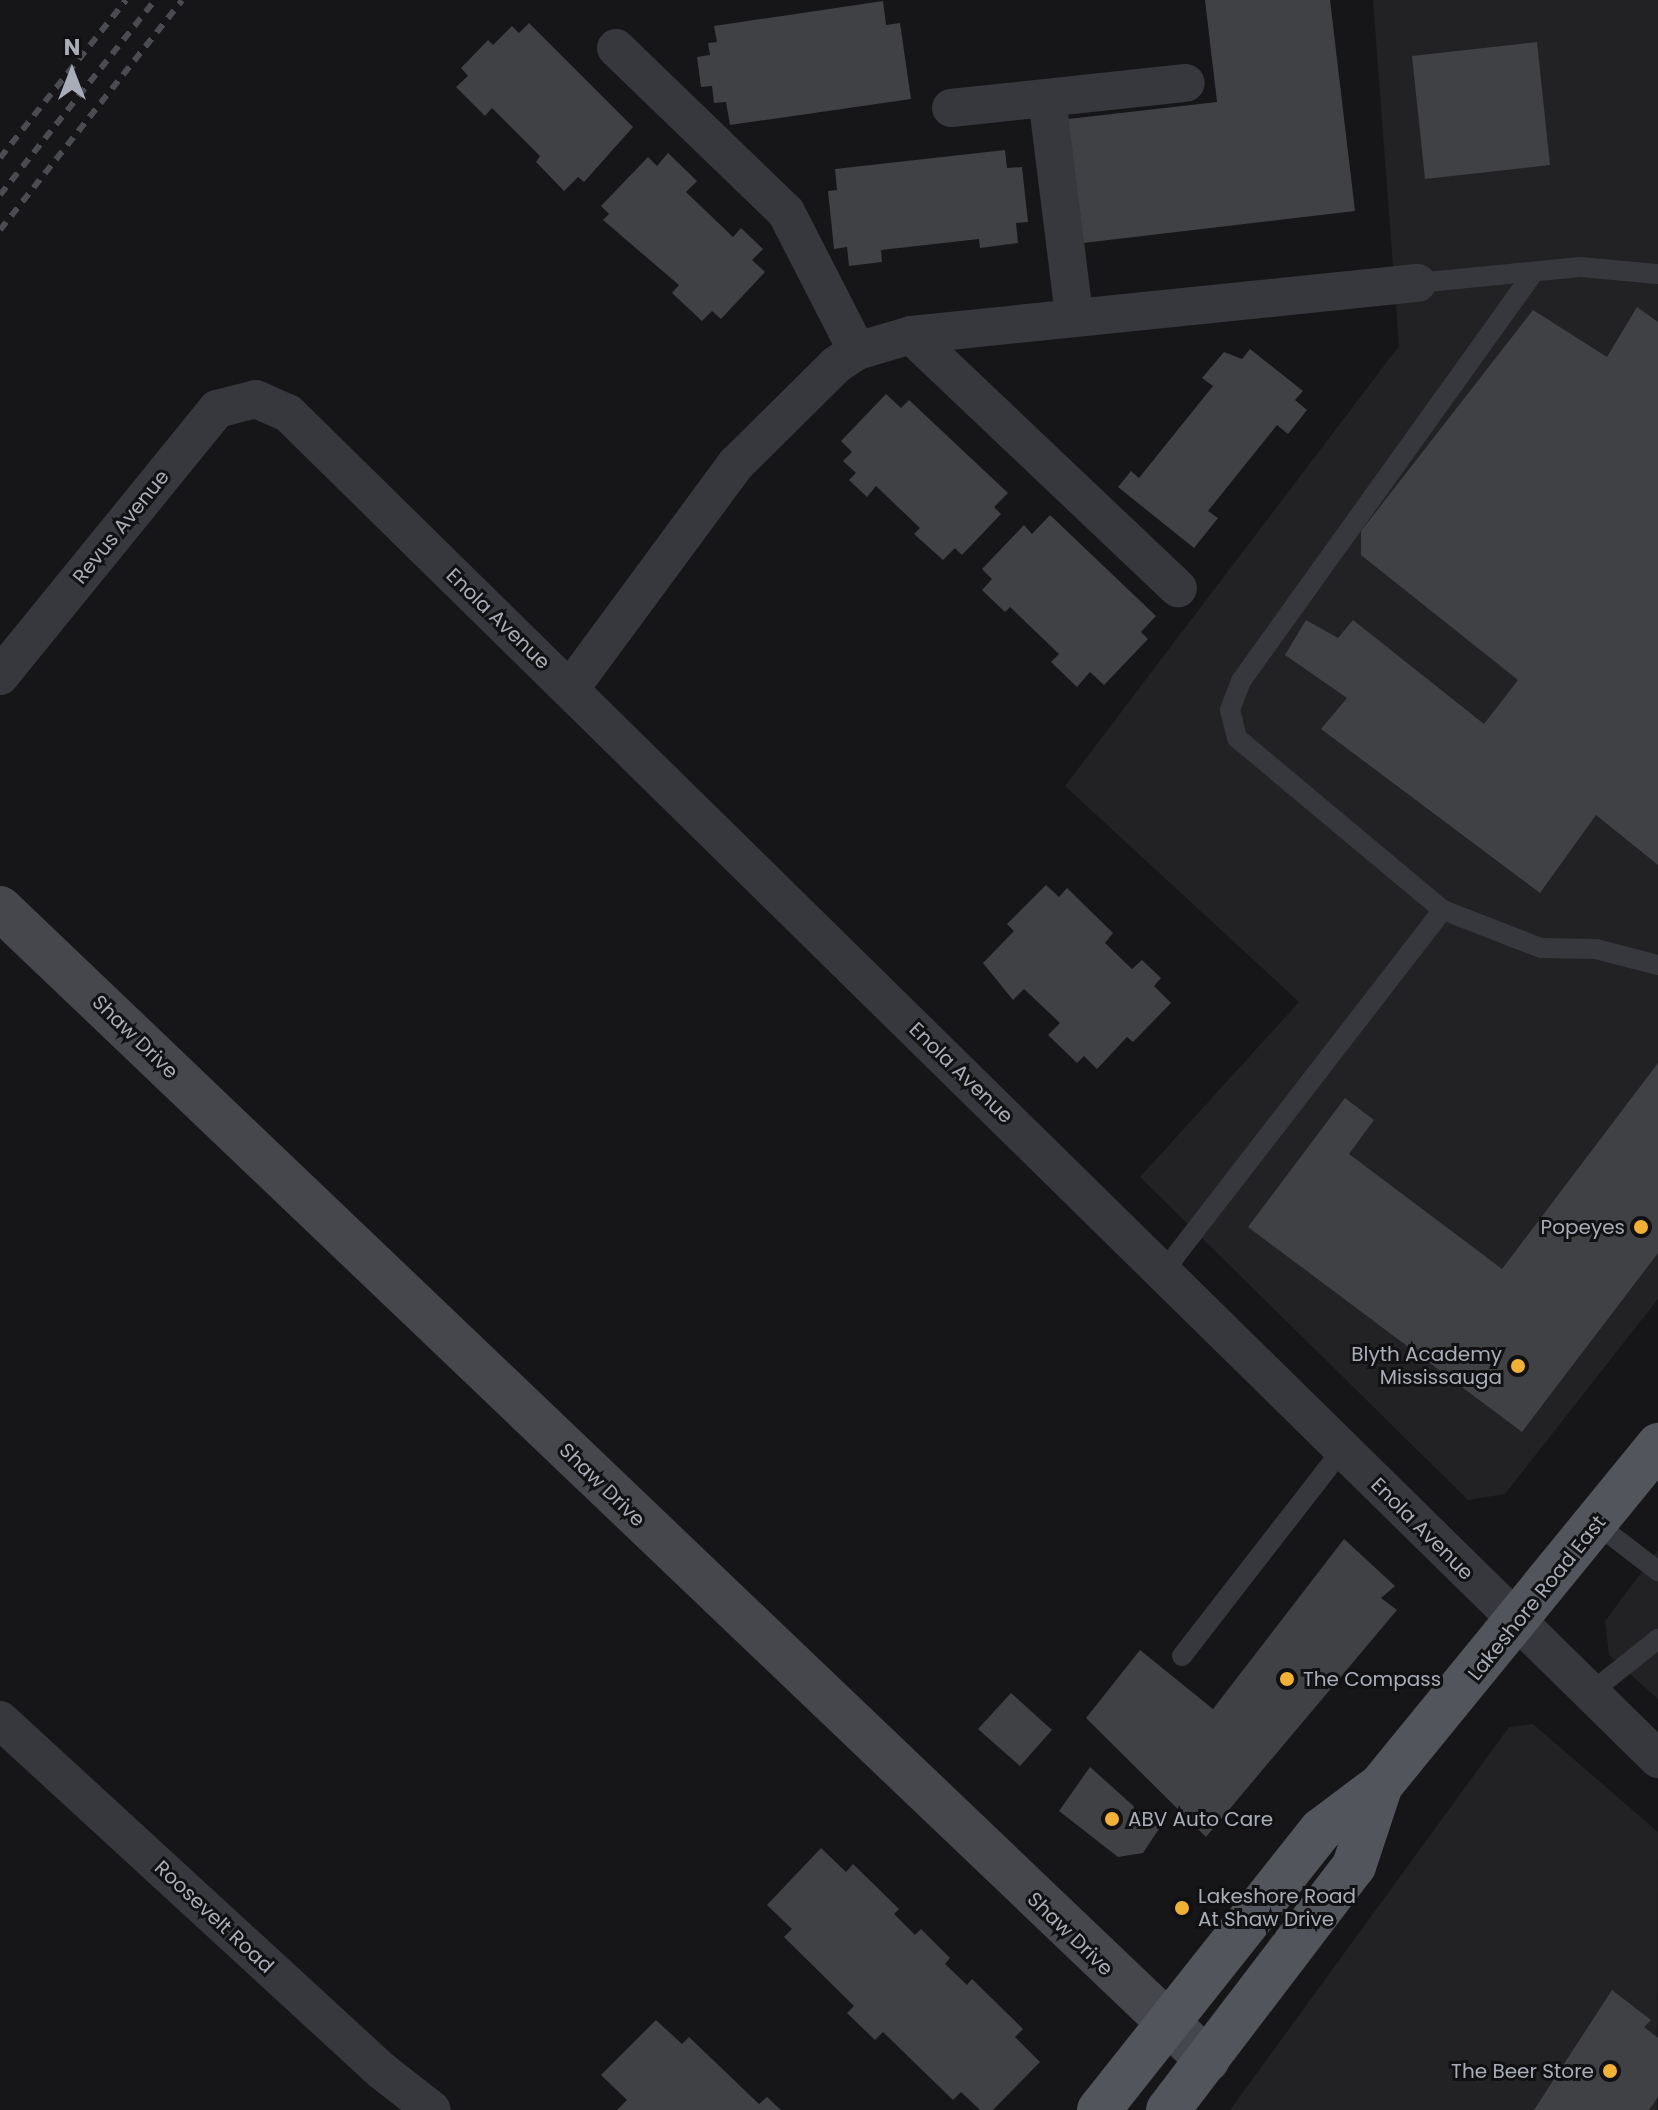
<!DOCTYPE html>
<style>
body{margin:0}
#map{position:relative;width:1658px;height:2110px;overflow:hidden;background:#161618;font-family:Poppins,sans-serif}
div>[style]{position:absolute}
.built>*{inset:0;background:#222225}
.building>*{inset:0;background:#404145}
.lane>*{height:20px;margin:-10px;padding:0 10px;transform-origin:10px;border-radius:10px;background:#37383d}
.street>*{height:38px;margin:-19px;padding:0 19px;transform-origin:19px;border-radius:19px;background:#37383d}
.secondary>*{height:44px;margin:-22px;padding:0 22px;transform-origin:22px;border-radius:22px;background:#45474d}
.primary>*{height:44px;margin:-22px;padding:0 22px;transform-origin:22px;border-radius:22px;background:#53555c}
.rail>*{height:6px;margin-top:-3px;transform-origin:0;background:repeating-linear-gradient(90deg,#4a4c52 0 10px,transparent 0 18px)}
.dots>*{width:22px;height:22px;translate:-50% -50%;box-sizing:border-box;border:4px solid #111113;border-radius:50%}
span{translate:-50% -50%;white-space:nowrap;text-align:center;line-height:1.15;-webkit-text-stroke:6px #111113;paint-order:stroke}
.street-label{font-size:20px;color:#a8adb8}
.poi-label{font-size:20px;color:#a8adb8}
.right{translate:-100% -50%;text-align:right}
.left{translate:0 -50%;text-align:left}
.north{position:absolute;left:32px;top:32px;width:80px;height:80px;-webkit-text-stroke:6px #111113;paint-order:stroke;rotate:0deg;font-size:22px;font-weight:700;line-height:32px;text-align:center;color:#a8adb8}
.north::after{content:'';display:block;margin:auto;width:28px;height:36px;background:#a8adb8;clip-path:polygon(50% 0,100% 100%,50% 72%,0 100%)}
</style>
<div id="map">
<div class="built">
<div style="clip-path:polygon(1373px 0,1658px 0,1658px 1299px,1505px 1494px,1468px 1500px,1140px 1177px,1299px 1002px,1065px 786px,1399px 346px)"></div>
<div style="clip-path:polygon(1658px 1550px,1658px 1699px,1609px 1655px,1605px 1621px)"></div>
<div style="clip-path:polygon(1533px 1724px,1658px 1832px,1657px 2110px,1230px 2110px,1509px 1727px)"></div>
</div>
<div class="building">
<div style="clip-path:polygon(1205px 0,1330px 0,1355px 211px,1083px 243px,1068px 119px,1217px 102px)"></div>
<div style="clip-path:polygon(883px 1px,886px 25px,900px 23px,911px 99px,730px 125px,726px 102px,714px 103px,712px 86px,701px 87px,697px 57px,710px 55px,708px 43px,717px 42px,714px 26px)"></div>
<div style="clip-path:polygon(529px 23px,633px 127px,584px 182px,578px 177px,564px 191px,536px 162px,540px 156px,492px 108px,485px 116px,456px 87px,468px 76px,461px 68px,488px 40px,493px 45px,512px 26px,519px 33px)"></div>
<div style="clip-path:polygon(1537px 42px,1550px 165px,1425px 179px,1412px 56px)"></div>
<div style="clip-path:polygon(1005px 150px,1007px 168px,1022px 167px,1028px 222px,1016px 223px,1018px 243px,980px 248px,979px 239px,881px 250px,882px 262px,849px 266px,847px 247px,834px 249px,828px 191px,837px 190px,835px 169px)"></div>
<div style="clip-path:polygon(668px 153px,697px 181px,686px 192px,733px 237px,741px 228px,763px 249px,752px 260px,765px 272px,721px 319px,712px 311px,702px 321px,672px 293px,679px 285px,603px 220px,609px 214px,601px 206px,648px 157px,657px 166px)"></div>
<div style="clip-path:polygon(1637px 307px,1658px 322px,1658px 865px,1596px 815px,1540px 893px,1321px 729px,1347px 698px,1285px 655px,1306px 620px,1338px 638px,1353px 620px,1484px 724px,1518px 680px,1361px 555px,1361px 531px,1533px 310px,1607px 357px)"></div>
<div style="clip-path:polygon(1250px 349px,1303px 391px,1295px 400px,1307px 410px,1288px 434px,1277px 425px,1208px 511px,1218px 518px,1194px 548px,1118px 487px,1131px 471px,1139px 478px,1213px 386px,1202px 378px,1224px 352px,1242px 359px)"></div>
<div style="clip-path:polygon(886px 394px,901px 408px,909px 400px,1008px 493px,994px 507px,1001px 514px,962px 555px,955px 548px,943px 560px,914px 534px,920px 528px,876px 486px,867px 497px,849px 480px,856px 473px,843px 461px,852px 452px,841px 441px)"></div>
<div style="clip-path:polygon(1050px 515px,1156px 616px,1141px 632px,1148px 639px,1104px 685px,1090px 672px,1077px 687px,1051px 662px,1059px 654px,1010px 607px,1005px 612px,982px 590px,992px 579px,982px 569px,1024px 525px,1032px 534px)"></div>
<div style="clip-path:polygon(1046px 885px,1059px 897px,1067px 888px,1113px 933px,1105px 943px,1132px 969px,1142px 960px,1161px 978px,1154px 986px,1171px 1003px,1133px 1042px,1127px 1037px,1097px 1069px,1084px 1056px,1077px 1063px,1048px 1035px,1060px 1023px,1024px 989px,1013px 1000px,983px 963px,1014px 931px,1007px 924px)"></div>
<div style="clip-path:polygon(1658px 1063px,1658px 1253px,1522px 1432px,1248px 1227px,1345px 1098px,1374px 1120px,1349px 1154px,1502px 1269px)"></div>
<div style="clip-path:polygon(1344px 1539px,1395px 1586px,1381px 1598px,1397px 1610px,1206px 1837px,1086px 1718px,1140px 1650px,1213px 1709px)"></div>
<div style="clip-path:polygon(1011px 1693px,1052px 1730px,1020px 1766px,978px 1729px)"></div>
<div style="clip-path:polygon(1090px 1767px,1159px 1829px,1143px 1853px,1118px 1857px,1059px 1811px)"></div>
<div style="clip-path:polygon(821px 1848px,846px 1872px,853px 1864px,899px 1909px,894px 1914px,915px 1935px,921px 1929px,950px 1958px,945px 1964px,967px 1985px,972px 1979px,1023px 2029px,1015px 2037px,1040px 2062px,993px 2110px,980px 2110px,961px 2092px,953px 2100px,883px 2032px,875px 2040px,847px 2013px,854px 2006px,784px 1937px,792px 1929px,767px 1905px)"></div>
<div style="clip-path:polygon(1612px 1990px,1651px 2020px,1644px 2027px,1658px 2038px,1658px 2097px,1649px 2110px,1534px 2110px)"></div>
<div style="clip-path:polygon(656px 2020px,682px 2044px,689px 2037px,759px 2104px,767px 2097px,781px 2110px,617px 2110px,627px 2100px,601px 2075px)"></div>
</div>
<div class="lane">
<div style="left:1534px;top:272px;width:503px;rotate:125.62deg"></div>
<div style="left:1241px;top:681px;width:31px;rotate:111deg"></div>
<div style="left:1230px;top:710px;width:29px;rotate:76deg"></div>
<div style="left:1237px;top:738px;width:268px;rotate:39.9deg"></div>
<div style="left:1443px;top:910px;width:105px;rotate:21.2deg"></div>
<div style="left:1541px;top:948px;width:55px;rotate:1deg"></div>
<div style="left:1596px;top:949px;width:64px;rotate:14.5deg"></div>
<div style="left:1417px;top:283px;width:164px;rotate:-5.6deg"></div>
<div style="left:1580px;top:267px;width:78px;rotate:5.1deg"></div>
<div style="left:1163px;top:1272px;width:458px;rotate:-52.3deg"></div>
<div style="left:1598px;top:1525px;width:76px;rotate:37.5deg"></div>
<div style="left:1182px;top:1656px;width:261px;rotate:-52.2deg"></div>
<div style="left:1590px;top:1693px;width:87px;rotate:-38.5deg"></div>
</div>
<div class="street">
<div style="left:616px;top:48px;width:236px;rotate:44deg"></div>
<div style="left:786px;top:212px;width:156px;rotate:62.9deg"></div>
<div style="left:1047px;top:98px;width:220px;rotate:82.9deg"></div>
<div style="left:951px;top:108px;width:236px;rotate:-6.1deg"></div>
<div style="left:911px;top:335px;width:368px;rotate:43.5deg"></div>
<div style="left:0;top:676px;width:344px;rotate:-50.9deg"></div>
<div style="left:217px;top:409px;width:40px;rotate:-14.4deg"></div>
<div style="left:256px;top:399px;width:35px;rotate:24deg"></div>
<div style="left:288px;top:413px;width:1921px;rotate:44.49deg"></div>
<div style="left:570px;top:689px;width:280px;rotate:-53.6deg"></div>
<div style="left:736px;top:464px;width:141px;rotate:-44.7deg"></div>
<div style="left:836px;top:365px;width:25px;rotate:-34deg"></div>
<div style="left:857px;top:351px;width:56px;rotate:-16.5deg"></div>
<div style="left:911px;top:335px;width:509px;rotate:-5.87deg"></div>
<div style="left:0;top:1720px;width:519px;rotate:42.58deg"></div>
<div style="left:382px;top:2071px;width:63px;rotate:38deg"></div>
</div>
<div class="secondary">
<div style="left:0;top:908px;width:1669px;rotate:43.66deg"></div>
</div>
<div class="primary">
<div style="left:1099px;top:2110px;width:357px;rotate:-51.6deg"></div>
<div style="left:1321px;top:1830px;width:75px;rotate:-36.9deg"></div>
<div style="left:1381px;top:1785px;width:439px;rotate:-50.8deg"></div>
<div style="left:1168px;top:2110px;width:307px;rotate:-52.7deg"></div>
<div style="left:1354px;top:1866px;width:85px;rotate:-71.6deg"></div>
</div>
<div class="rail">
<div style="left:0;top:158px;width:202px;rotate:-51.4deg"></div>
<div style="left:0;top:195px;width:249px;rotate:-51.5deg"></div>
<div style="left:0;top:230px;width:293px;rotate:-51.6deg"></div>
</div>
<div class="dots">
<div style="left:1641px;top:1227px;background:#f2b134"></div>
<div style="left:1518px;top:1366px;background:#f2b134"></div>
<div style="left:1287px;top:1679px;background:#f2b134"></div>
<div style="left:1112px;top:1819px;background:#f2b134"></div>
<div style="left:1182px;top:1908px;background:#f2b134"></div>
<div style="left:1610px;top:2071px;background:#f2b134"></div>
</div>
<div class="street-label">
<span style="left:121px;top:527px;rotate:-51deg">Revus Avenue</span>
<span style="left:498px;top:619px;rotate:44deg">Enola Avenue</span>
<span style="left:135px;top:1037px;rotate:44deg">Shaw Drive</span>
<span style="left:961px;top:1073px;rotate:44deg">Enola Avenue</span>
<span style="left:602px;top:1485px;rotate:44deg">Shaw Drive</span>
<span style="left:1422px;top:1529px;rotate:45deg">Enola Avenue</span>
<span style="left:1537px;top:1598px;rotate:-51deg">Lakeshore Road East</span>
<span style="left:214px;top:1917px;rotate:43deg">Roosevelt Road</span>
<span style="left:1070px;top:1934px;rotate:44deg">Shaw Drive</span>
</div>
<div class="poi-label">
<span class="right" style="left:1625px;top:1227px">Popeyes</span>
<span class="right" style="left:1502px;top:1366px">Blyth Academy<br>Mississauga</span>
<span class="left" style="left:1303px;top:1679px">The Compass</span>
<span class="left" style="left:1128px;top:1819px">ABV Auto Care</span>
<span class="left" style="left:1198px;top:1908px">Lakeshore Road<br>At Shaw Drive</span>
<span class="right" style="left:1594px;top:2071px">The Beer Store</span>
</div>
<div class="north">N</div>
</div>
